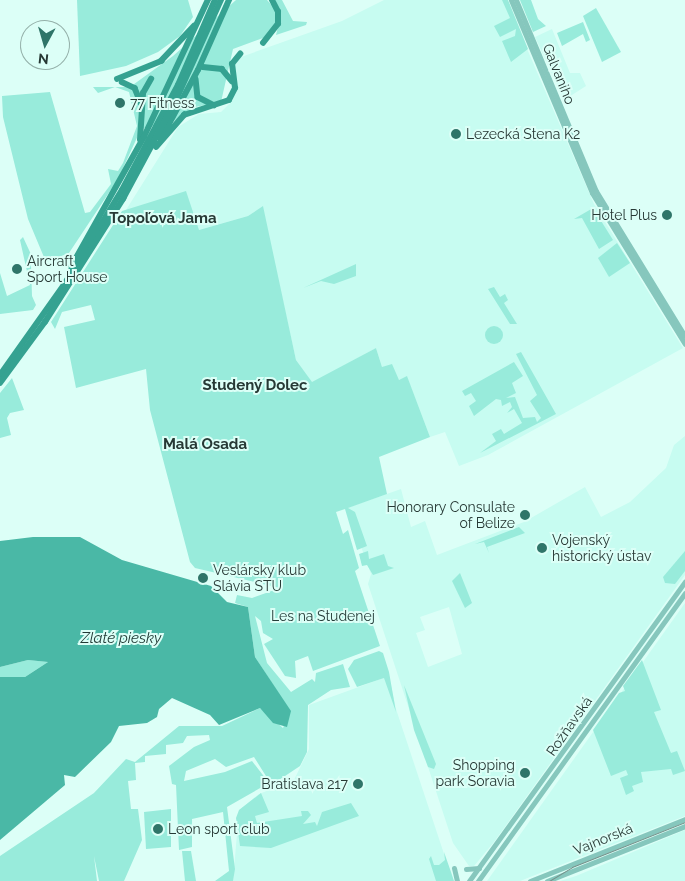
<!DOCTYPE html>
<meta charset="utf-8">
<style>
body{margin:0}
#map{position:relative;width:685px;height:881px;overflow:hidden;background:#dcfff7;font-family:Raleway,sans-serif}
div>[style]{position:absolute}
.built>*{inset:0;background:#c7fcf1}
.green>*{inset:0;background:#98ebdb}
.round{border-radius:50%}
.water>*{inset:0;background:#4ab8a6}
.major>*{height:5px;margin:-2.5px;padding:0 2.5px;transform-origin:2.5px;border-radius:2.5px;background:#86c7bd}
.highway>*{height:5.5px;margin:-2.75px;padding:0 2.75px;transform-origin:2.75px;border-radius:2.75px;background:#35a291}
.tram>*{height:1px;margin:-0.5px;padding:0 0.5px;transform-origin:0.5px;border-radius:0.5px;background:#758f89}
.dots>*{width:14px;height:14px;translate:-50% -50%;box-sizing:border-box;border:2px solid #dcfff7;border-radius:50%}
span{translate:-50% -50%;white-space:nowrap;text-align:center;line-height:1.15;-webkit-text-stroke:4px #dcfff7;paint-order:stroke}
.street-label{font-size:14px;color:#273935}
.poi-label{font-size:14px;color:#273935}
.left{translate:0 -50%;text-align:left}
.right{translate:-100% -50%;text-align:right}
.park-label{font-size:14px;color:#253d39}
.neighbourhood-label{font-size:15px;color:#273935;font-weight:700}
.water-label{font-size:15px;color:#223b36;font-style:italic}
.north{position:absolute;left:20px;top:20px;width:50px;height:50px;box-sizing:border-box;background:#dcfff7;border:1px solid #94b0a9;border-radius:50%;rotate:186deg;font-size:14px;font-weight:700;line-height:20px;text-align:center;color:#273935}
.north::after{content:'';display:block;margin:auto;width:18px;height:22px;background:#2f7569;clip-path:polygon(50% 0,100% 100%,50% 72%,0 100%)}
</style>
<div id="map">
<div class="built">
<div style="clip-path:polygon(384px 0,506px 0,594px 204px,683px 348px,488px 455px,459px 466px,445px 432px,430px 437px,407px 377px,400px 380px,382px 367px,376px 348px,312px 383px,296px 360px,262px 207px,248px 216px,199px 230px,126px 210px,178px 127px,199px 114px,221px 112px,232px 101px,237px 86px,234px 66px,241px 57px,342px 21px)"></div>
<div style="clip-path:polygon(552px 29px,570px 73px,580px 73px,586px 86px,564px 100px,535px 37px)"></div>
<div style="clip-path:polygon(evenodd,685px 436px,685px 575px,494px 842px,474px 866px,469px 866px,453px 843px,368px 584px,371px 574px,347px 508px,401px 489px,411px 527px,425px 521px,437px 555px,524px 522px,585px 487px,601px 517px,630px 502px,666px 468px,674px 445px,685px 436px,449px 607px,462px 654px,428px 667px,416px 633px,425px 630px,420px 617px,449px 607px)"></div>
<div style="clip-path:polygon(685px 603px,685px 816px,520px 881px,487px 881px)"></div>
<div style="clip-path:polygon(389px 676px,396px 709px,453px 881px,233px 881px,239px 810px,259px 794px,294px 780px,309px 749px,309px 705px)"></div>
<div style="clip-path:polygon(685px 830px,685px 881px,560px 881px,576px 876px)"></div>
</div>
<div class="green">
<div style="clip-path:polygon(77px 0,188px 0,193px 17px,180px 36px,158px 52px,126px 66px,80px 76px)"></div>
<div style="clip-path:polygon(236px 0,267px 0,275px 9px,275px 27px,263px 38px,233px 49px,221px 102px,195px 107px,174px 121px,141px 129px,118px 179px,69px 253px,46px 262px,28px 219px,3px 117px,2px 96px,50px 92px,85px 213px,90px 212px,111px 184px,108px 169px,118px 171px,123px 163px,137px 126px,129px 92px,115px 87px,98px 93px,93px 87px,130px 87px,173px 56px)"></div>
<div style="clip-path:polygon(275px 0,282px 0,293px 21px,307px 22px,306px 25px,276px 35px,281px 15px)"></div>
<div style="clip-path:polygon(502px 0,508px 0,528px 49px,511px 62px,502px 41px,515px 36px,516px 29px,500px 37px,494px 26px,510px 18px)"></div>
<div style="clip-path:polygon(520px 0,531px 0,538px 19px,546px 26px,533px 32px)"></div>
<div style="clip-path:polygon(596px 8px,621px 52px,602px 62px,583px 16px)"></div>
<div style="clip-path:polygon(583px 22px,590px 40px,586px 42px,583px 34px,562px 46px,557px 33px)"></div>
<div style="clip-path:polygon(186px 191px,199px 230px,248px 216px,263px 206px,296px 360px,312px 382px,376px 348px,382px 367px,392px 364px,399px 380px,407px 376px,430px 437px,379px 457px,387px 494px,348px 508px,355px 512px,367px 546px,357px 550px,345px 509px,336px 512px,343px 534px,348px 530px,359px 568px,355px 571px,380px 646px,313px 671px,308px 656px,295px 661px,296px 678px,285px 676px,264px 644px,273px 639px,263px 633px,261px 621px,255px 616px,267px 663px,291px 692px,312px 679px,315px 682px,316px 673px,343px 664px,350px 687px,331px 690px,308px 705px,307px 752px,300px 766px,282px 778px,271px 784px,254px 757px,226px 767px,215px 759px,186px 771px,184px 781px,225px 772px,252px 761px,269px 783px,227px 807px,235px 869px,233px 881px,215px 881px,229px 871px,223px 812px,192px 819px,192px 847px,179px 850px,176px 785px,172px 784px,169px 766px,194px 747px,210px 740px,209px 735px,187px 736px,183px 743px,166px 745px,166px 754px,145px 756px,145px 762px,135px 763px,136px 780px,128px 781px,131px 809px,138px 809px,142px 840px,124px 881px,99px 881px,94px 856px,97px 881px,0 881px,0 856px,94px 793px,126px 759px,135px 762px,179px 726px,222px 726px,260px 708px,283px 728px,290px 711px,255px 657px,248px 607px,235px 603px,237px 595px,252px 598px,280px 588px,195px 568px,190px 562px,150px 410px,146px 369px,76px 388px,64px 327px,95px 320px,91px 305px,62px 312px,55px 329px,51px 322px,122px 211px)"></div>
<div style="clip-path:polygon(593px 208px,613px 240px,599px 249px,582px 218px,574px 219px)"></div>
<div style="clip-path:polygon(23px 237px,35px 263px,31px 265px,32px 296px,36px 305px,33px 310px,0 314px,0 273px,7px 296px,30px 285px,20px 240px)"></div>
<div style="clip-path:polygon(617px 243px,630px 263px,609px 277px,598px 258px)"></div>
<div style="clip-path:polygon(356px 264px,356px 276px,334px 284px,321px 281px,303px 288px)"></div>
<div style="clip-path:polygon(494px 287px,500px 297px,505px 294px,508px 300px,504px 303px,517px 324px,510px 324px,488px 289px)"></div>
<div class="round" style="left:485px;top:326px;width:18px;height:18px"></div>
<div style="clip-path:polygon(521px 352px,556px 414px,480px 453px,496px 441px,492px 434px,501px 429px,504px 434px,522px 423px,514px 409px,507px 413px,512px 407px,510px 402px,502px 406px,501px 400px,496px 399px,474px 416px,469px 406px,476px 401px,471px 393px,465px 396px,462px 391px,514px 362px,523px 376px,512px 383px,516px 393px,506px 398px,515px 397px,523px 418px,535px 417px,537px 422px,541px 418px,530px 401px,537px 395px,516px 354px)"></div>
<div style="clip-path:polygon(12px 378px,24px 410px,10px 413px,7px 418px,11px 435px,0 438px,0 393px)"></div>
<div style="clip-path:polygon(519px 527px,525px 533px,487px 547px,489px 553px,484px 542px,475px 544px)"></div>
<div style="clip-path:polygon(368px 551px,369px 559px,384px 554px,388px 566px,394px 568px,373px 575px,367px 565px,362px 566px,359px 554px)"></div>
<div style="clip-path:polygon(685px 551px,685px 571px,675px 584px,665px 583px,663px 577px)"></div>
<div style="clip-path:polygon(460px 573px,472px 603px,465px 608px,452px 581px)"></div>
<div style="clip-path:polygon(379px 651px,383px 653px,389px 672px,396px 712px,384px 678px,357px 687px,348px 669px,354px 660px)"></div>
<div style="clip-path:polygon(28px 660px,48px 662px,25px 677px,0 677px,0 667px)"></div>
<div style="clip-path:polygon(642px 660px,661px 710px,654px 712px,671px 753px,677px 751px,685px 771px,673px 775px,671px 769px,641px 772px,643px 782px,632px 786px,634px 791px,626px 795px,620px 778px,628px 775px,626px 770px,611px 776px,593px 730px,619px 693px,625px 691px,623px 686px)"></div>
<div style="clip-path:polygon(404px 685px,436px 764px,434px 769px,428px 767px,414px 730px)"></div>
<div style="clip-path:polygon(261px 793px,269px 812px,255px 816px,257px 823px,302px 816px,301px 811px,308px 811px,311px 815px,303px 824px,315px 822px,317px 826px,322px 812px,351px 803px,359px 816px,271px 848px,240px 846px,236px 818px,239px 810px)"></div>
<div style="clip-path:polygon(171px 809px,171px 847px,146px 849px,144px 812px)"></div>
<div style="clip-path:polygon(182px 851px,191px 851px,196px 881px,185px 881px)"></div>
<div style="clip-path:polygon(444px 852px,451px 872px,454px 881px,436px 881px,429px 859px,431px 856px,434px 865px,439px 865px,445px 860px)"></div>
</div>
<div class="water">
<div style="clip-path:polygon(33px 537px,80px 537px,122px 560px,211px 586px,227px 602px,248px 607px,255px 657px,291px 711px,287px 727px,273px 723px,260px 708px,219px 725px,210px 715px,172px 698px,159px 709px,157px 717px,147px 723px,119px 726px,111px 742px,75px 777px,64px 775px,65px 785px,0 840px,0 677px,25px 677px,48px 662px,28px 660px,0 667px,0 541px)"></div>
</div>
<div class="major">
<div style="left:511px;top:0;width:209px;rotate:67.2deg"></div>
<div style="left:592px;top:193px;width:177px;rotate:58.4deg"></div>
<div style="left:516px;top:0;width:207px;rotate:67.3deg"></div>
<div style="left:596px;top:191px;width:170px;rotate:58.5deg"></div>
<div style="left:454px;top:868px;width:13px;rotate:77deg"></div>
<div style="left:466px;top:869px;width:13px;rotate:-4deg"></div>
<div style="left:469px;top:881px;width:369px;rotate:-54.2deg"></div>
<div style="left:478px;top:881px;width:355px;rotate:-54.3deg"></div>
<div style="left:530px;top:881px;width:167px;rotate:-21.8deg"></div>
<div style="left:547px;top:881px;width:149px;rotate:-21.7deg"></div>
</div>
<div class="highway">
<div style="left:263px;top:43px;width:24px;rotate:-52deg"></div>
<div style="left:278px;top:24px;width:12px;rotate:-90deg"></div>
<div style="left:278px;top:12px;width:13px;rotate:-117deg"></div>
<div style="left:203px;top:67px;width:19px;rotate:6deg"></div>
<div style="left:222px;top:69px;width:16px;rotate:50deg"></div>
<div style="left:117px;top:79px;width:48px;rotate:-22.2deg"></div>
<div style="left:161px;top:61px;width:48px;rotate:-46.7deg"></div>
<div style="left:196px;top:79px;width:18px;rotate:84deg"></div>
<div style="left:198px;top:97px;width:18px;rotate:27deg"></div>
<div style="left:122px;top:82px;width:14px;rotate:25deg"></div>
<div style="left:135px;top:88px;width:16px;rotate:68deg"></div>
<div style="left:161px;top:139px;width:78px;rotate:-61.8deg"></div>
<div style="left:198px;top:70px;width:77px;rotate:-66.1deg"></div>
<div style="left:140px;top:140px;width:47px;rotate:-86.3deg"></div>
<div style="left:143px;top:93px;width:16px;rotate:-60deg"></div>
<div style="left:156px;top:147px;width:43px;rotate:-48.8deg"></div>
<div style="left:184px;top:115px;width:47px;rotate:-18.4deg"></div>
<div style="left:229px;top:100px;width:13px;rotate:-63deg"></div>
<div style="left:235px;top:88px;width:24px;rotate:-97deg"></div>
<div style="left:232px;top:64px;width:13px;rotate:-51deg"></div>
<div style="left:71px;top:267px;width:149px;rotate:-60.7deg"></div>
<div style="left:144px;top:137px;width:151px;rotate:-65deg"></div>
<div style="left:0;top:375px;width:110px;rotate:-54.6deg"></div>
<div style="left:64px;top:285px;width:111px;rotate:-58.6deg"></div>
<div style="left:122px;top:190px;width:119px;rotate:-61.9deg"></div>
<div style="left:178px;top:85px;width:93px;rotate:-66.5deg"></div>
<div style="left:0;top:383px;width:76px;rotate:-53.6deg"></div>
<div style="left:45px;top:322px;width:146px;rotate:-57.6deg"></div>
<div style="left:123px;top:199px;width:112px;rotate:-61.8deg"></div>
<div style="left:176px;top:100px;width:110px;rotate:-65.8deg"></div>
</div>
<div class="tram">
<div style="left:549px;top:881px;width:27px;rotate:-31deg"></div>
<div style="left:572px;top:867px;width:122px;rotate:-21.7deg"></div>
</div>
<div class="dots">
<div style="left:120px;top:103px;background:#2f7569"></div>
<div style="left:456px;top:134px;background:#2f7569"></div>
<div style="left:667px;top:215px;background:#2f7569"></div>
<div style="left:17px;top:269px;background:#2f7569"></div>
<div style="left:525px;top:515px;background:#2f7569"></div>
<div style="left:542px;top:548px;background:#2f7569"></div>
<div style="left:203px;top:578px;background:#2f7569"></div>
<div style="left:525px;top:773px;background:#2f7569"></div>
<div style="left:358px;top:784px;background:#2f7569"></div>
<div style="left:158px;top:829px;background:#2f7569"></div>
</div>
<div class="street-label">
<span style="left:559px;top:74px;rotate:68deg">Galvaniho</span>
<span style="left:569px;top:726px;rotate:-55deg">Rožňavská</span>
<span style="left:603px;top:839px;rotate:-22deg">Vajnorská</span>
</div>
<div class="poi-label">
<span class="left" style="left:130px;top:103px">77 Fitness</span>
<span class="left" style="left:466px;top:134px">Lezecká Stena K2</span>
<span class="right" style="left:657px;top:215px">Hotel Plus</span>
<span class="left" style="left:27px;top:269px">Aircraft<br>Sport House</span>
<span class="right" style="left:515px;top:515px">Honorary Consulate<br>of Belize</span>
<span class="left" style="left:552px;top:548px">Vojenský<br>historický ústav</span>
<span class="left" style="left:213px;top:578px">Veslársky klub<br>Slávia STU</span>
<span class="right" style="left:515px;top:773px">Shopping<br>park Soravia</span>
<span class="right" style="left:348px;top:784px">Bratislava 217</span>
<span class="left" style="left:168px;top:829px">Leon sport club</span>
</div>
<div class="park-label">
<span style="left:323px;top:616px">Les na Studenej</span>
</div>
<div class="neighbourhood-label">
<span style="left:163px;top:219px">Topoľová Jama</span>
<span style="left:255px;top:386px">Studený Dolec</span>
<span style="left:205px;top:445px">Malá Osada</span>
</div>
<div class="water-label">
<span style="left:121px;top:639px">Zlaté piesky</span>
</div>
<div class="north">N</div>
</div>
